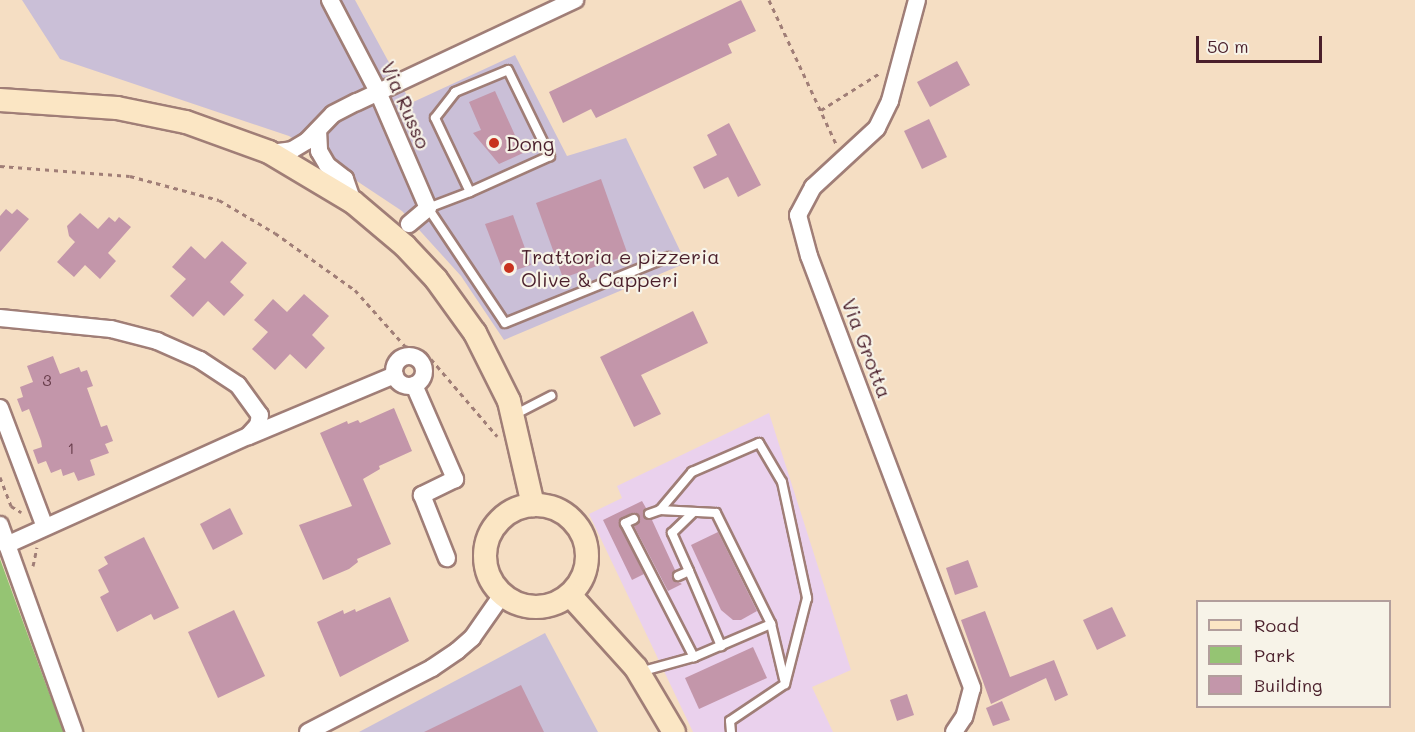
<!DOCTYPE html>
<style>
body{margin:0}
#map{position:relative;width:1415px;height:732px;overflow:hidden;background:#f5dec3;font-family:Mali,sans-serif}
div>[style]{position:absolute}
.built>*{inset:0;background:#ead1ed}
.industrial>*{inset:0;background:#cabfd7}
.green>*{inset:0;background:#95c473}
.building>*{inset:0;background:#c396aa}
.path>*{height:3px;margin-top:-1.5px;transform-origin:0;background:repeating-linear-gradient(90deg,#a07e77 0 4.5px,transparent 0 9px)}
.roads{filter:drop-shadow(2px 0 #a07e77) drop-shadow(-2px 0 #a07e77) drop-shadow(0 2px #a07e77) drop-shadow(0 -2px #a07e77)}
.lane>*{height:8px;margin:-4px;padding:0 4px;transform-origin:4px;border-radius:4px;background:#fff}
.street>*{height:16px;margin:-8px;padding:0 8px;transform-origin:8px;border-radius:8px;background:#fff}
.street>.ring{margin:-8px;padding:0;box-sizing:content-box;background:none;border:16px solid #fff;border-radius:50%}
.secondary>*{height:22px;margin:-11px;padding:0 11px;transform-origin:11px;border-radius:11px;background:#fbe6c4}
.secondary>.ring{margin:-11px;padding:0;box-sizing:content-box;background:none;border:22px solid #fbe6c4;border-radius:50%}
.dots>*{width:16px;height:16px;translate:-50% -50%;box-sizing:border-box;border:3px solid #f7f3e8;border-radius:50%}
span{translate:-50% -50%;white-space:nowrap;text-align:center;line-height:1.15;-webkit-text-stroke:4.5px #f7f3e8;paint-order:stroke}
.number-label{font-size:16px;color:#683d4b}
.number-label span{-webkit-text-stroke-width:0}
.street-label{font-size:20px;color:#4a1f2b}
.poi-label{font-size:20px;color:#4a1f2b}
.left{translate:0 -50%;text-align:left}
.legend{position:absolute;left:1196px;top:600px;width:195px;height:108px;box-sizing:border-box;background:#f7f3e8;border:2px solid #b29e9c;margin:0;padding:8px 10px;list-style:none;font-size:18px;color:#4a1f2b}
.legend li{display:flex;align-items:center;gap:12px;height:30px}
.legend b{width:30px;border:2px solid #b29e9c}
.scale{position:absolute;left:1196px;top:36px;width:126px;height:27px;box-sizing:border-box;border:3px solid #4a1f2b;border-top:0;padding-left:8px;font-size:18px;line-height:21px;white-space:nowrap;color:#4a1f2b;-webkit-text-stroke:4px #f7f3e8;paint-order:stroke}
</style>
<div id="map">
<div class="built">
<div style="clip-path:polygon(769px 413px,851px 670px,812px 687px,833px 732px,693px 732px,589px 514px,622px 498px,617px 486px)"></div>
</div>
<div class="industrial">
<div style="clip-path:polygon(22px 0,355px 0,411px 103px,515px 55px,567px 156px,626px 138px,686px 263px,504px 340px,461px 276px,402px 211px,289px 136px,60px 59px)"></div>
<div style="clip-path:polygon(545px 633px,598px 732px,359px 732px)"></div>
</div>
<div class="green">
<div style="clip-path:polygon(0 559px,45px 682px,64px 732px,0 732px)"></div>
</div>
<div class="building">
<div style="clip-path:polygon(741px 0,756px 31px,728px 44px,732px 53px,596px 118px,591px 109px,563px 123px,549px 92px)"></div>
<div style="clip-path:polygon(957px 61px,970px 85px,930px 107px,917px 82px)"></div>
<div style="clip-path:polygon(495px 91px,523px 153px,499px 164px,473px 133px,481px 130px,469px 102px)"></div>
<div style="clip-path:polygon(929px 119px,947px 157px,922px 169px,904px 131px)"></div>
<div style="clip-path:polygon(729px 123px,761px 185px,738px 197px,728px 177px,704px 189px,693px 167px,717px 155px,707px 135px)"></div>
<div style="clip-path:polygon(601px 179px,628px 255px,563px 278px,536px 203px)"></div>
<div style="clip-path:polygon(6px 209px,12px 214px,17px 209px,29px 219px,0 252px,0 216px)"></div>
<div style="clip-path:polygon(80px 213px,98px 229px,109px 217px,115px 222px,119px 217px,131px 227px,108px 253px,116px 261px,100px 279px,85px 265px,74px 277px,57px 262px,75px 242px,69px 236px,67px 226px)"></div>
<div style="clip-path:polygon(513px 215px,531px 265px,504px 274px,485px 224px)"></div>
<div style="clip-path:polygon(222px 241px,247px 263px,230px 282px,244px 295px,224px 316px,208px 301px,193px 317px,170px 296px,186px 279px,172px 267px,191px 246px,205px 259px)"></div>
<div style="clip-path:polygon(304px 294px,329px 316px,312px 335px,325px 348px,306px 369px,290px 354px,275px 370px,252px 349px,268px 332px,254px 320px,273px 299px,287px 312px)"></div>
<div style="clip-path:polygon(693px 311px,708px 343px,641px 375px,661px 414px,634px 427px,600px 357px)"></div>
<div style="clip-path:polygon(53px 356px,60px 374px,79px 367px,81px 372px,87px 370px,93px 386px,87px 388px,101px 427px,107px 425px,113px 441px,105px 444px,109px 453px,90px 460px,95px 475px,78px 481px,74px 472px,63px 476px,61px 469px,51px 473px,46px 461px,38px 464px,33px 450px,42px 447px,41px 441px,29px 409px,22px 412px,17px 399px,23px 397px,20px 387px,33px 382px,27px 366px)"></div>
<div style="clip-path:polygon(394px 408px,412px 451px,379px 466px,380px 469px,363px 479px,391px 544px,357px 559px,358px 562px,349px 569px,323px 580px,299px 525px,352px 506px,320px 433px,347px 421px,348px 424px,358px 420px,360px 423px)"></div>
<div style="clip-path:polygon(642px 501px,646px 508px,643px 517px,652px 520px,675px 570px,673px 579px,682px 584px,668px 591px,634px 526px,640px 520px,638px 514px,631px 513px,619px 522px,644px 574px,632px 580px,603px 520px)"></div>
<div style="clip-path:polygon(230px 508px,243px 534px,213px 550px,200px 524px)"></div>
<div style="clip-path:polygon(718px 532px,757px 611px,741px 620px,733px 620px,721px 610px,691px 545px)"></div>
<div style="clip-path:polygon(144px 537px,179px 608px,154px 620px,151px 614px,117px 632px,100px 597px,109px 592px,98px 570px,108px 564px,104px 557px)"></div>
<div style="clip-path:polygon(968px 560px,978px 587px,955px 595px,946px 568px)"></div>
<div style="clip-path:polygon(390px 597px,409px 641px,340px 677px,317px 622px,343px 610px,344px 614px,355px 609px,356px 612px)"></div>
<div style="clip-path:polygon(1112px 607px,1126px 636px,1097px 650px,1083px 620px)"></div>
<div style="clip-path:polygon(234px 610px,265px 676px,218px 698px,188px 632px)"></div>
<div style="clip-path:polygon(985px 611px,1010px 677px,1054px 660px,1068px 695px,1055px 701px,1046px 678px,991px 704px,961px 620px)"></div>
<div style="clip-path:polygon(753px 647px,767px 678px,699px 709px,685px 678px)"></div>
<div style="clip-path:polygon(521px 685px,544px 732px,424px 732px)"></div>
<div style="clip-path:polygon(907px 694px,914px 715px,897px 721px,890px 700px)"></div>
<div style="clip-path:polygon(1002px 701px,1010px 720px,993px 726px,986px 708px)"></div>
</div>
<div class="path">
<div style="left:769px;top:0;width:159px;rotate:65deg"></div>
<div style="left:821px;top:110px;width:70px;rotate:-32.1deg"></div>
<div style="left:0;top:166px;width:130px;rotate:4.4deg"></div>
<div style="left:130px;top:176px;width:92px;rotate:15.1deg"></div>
<div style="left:219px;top:200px;width:65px;rotate:30.5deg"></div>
<div style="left:275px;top:233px;width:98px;rotate:35.5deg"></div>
<div style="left:355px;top:290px;width:75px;rotate:48.2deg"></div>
<div style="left:405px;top:346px;width:21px;rotate:17deg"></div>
<div style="left:425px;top:352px;width:111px;rotate:49.4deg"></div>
<div style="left:0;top:477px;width:31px;rotate:69deg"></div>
<div style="left:11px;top:506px;width:12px;rotate:31deg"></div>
<div style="left:33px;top:566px;width:19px;rotate:-78deg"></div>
</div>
<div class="roads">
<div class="lane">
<div style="left:470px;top:192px;width:82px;rotate:-115.3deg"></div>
<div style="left:435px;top:118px;width:33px;rotate:-52deg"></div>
<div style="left:455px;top:92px;width:57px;rotate:-22.5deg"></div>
<div style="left:508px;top:70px;width:96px;rotate:64deg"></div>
<div style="left:550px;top:156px;width:88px;rotate:155.8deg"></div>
<div style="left:470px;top:192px;width:45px;rotate:159.1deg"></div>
<div style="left:428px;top:208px;width:138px;rotate:56.2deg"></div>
<div style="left:505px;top:323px;width:176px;rotate:-22deg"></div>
<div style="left:514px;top:415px;width:42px;rotate:-27.2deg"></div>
<div style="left:660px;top:510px;width:56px;rotate:3.1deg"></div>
<div style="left:716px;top:513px;width:124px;rotate:63.6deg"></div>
<div style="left:649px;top:514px;width:12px;rotate:-20deg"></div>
<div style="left:660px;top:510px;width:50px;rotate:-49.9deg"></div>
<div style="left:692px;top:472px;width:73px;rotate:-23.4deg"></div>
<div style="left:759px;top:443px;width:45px;rotate:59.5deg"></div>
<div style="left:782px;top:482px;width:119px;rotate:77.8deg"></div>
<div style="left:807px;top:598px;width:89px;rotate:104.3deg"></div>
<div style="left:785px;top:684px;width:66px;rotate:146.1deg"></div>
<div style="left:730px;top:721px;width:11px;rotate:85deg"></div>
<div style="left:634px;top:519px;width:10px;rotate:156deg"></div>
<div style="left:625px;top:523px;width:151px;rotate:62.8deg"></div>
<div style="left:694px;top:657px;width:56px;rotate:164.5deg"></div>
<div style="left:689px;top:571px;width:82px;rotate:66.9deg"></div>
<div style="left:678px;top:576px;width:12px;rotate:-24deg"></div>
<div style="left:689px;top:571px;width:42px;rotate:-114.1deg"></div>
<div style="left:672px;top:533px;width:30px;rotate:-44deg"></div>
<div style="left:694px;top:657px;width:84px;rotate:-23.2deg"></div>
<div style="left:771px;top:624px;width:57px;rotate:76.7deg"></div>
</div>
<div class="street">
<div style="left:330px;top:0;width:104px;rotate:62.4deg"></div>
<div style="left:378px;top:92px;width:126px;rotate:66.7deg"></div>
<div style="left:428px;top:208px;width:25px;rotate:140deg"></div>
<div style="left:917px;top:0;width:105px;rotate:105deg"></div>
<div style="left:890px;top:101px;width:30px;rotate:116deg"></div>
<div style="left:877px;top:128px;width:87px;rotate:137.3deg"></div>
<div style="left:813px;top:187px;width:32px;rotate:118deg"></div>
<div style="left:798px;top:215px;width:42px;rotate:75deg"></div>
<div style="left:809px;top:256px;width:462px;rotate:69.3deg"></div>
<div style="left:972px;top:688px;width:30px;rotate:105deg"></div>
<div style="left:964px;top:717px;width:18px;rotate:124deg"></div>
<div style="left:318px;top:130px;width:21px;rotate:87deg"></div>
<div style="left:319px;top:151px;width:16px;rotate:60deg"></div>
<div style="left:327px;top:165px;width:23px;rotate:38deg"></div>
<div style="left:345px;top:179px;width:24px;rotate:71deg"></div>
<div style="left:271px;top:153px;width:21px;rotate:-8deg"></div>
<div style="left:292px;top:150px;width:17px;rotate:-31deg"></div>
<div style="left:307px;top:141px;width:37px;rotate:-46deg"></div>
<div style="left:333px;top:114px;width:27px;rotate:-27deg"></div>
<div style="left:357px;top:102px;width:241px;rotate:-25.1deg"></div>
<div style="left:0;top:318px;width:112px;rotate:5.7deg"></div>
<div style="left:111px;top:329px;width:48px;rotate:14.6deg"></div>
<div style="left:157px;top:341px;width:47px;rotate:23.8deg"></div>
<div style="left:200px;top:360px;width:45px;rotate:33.3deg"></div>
<div style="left:238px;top:385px;width:37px;rotate:54deg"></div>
<div style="left:260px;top:415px;width:10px;rotate:101deg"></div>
<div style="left:258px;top:425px;width:15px;rotate:132deg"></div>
<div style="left:248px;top:436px;width:265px;rotate:155.7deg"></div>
<div class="ring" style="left:394px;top:356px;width:14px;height:14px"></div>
<div style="left:414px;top:385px;width:103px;rotate:66.4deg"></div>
<div style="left:455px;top:479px;width:37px;rotate:154deg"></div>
<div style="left:422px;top:495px;width:68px;rotate:68.4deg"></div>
<div style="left:0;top:408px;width:127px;rotate:69.3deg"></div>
<div style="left:249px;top:436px;width:158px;rotate:-22.7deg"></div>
<div style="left:0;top:525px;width:220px;rotate:70.3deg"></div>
<div style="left:308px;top:732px;width:140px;rotate:-27.3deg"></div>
<div style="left:432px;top:668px;width:30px;rotate:-34deg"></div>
<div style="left:457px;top:651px;width:20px;rotate:-41deg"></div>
<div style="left:472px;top:638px;width:52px;rotate:-55.1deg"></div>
</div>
<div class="secondary">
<div style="left:0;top:100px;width:117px;rotate:3.9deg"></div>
<div style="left:117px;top:108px;width:70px;rotate:11.5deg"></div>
<div style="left:186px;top:122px;width:88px;rotate:19.9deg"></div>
<div style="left:269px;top:152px;width:98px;rotate:30.8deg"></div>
<div style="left:353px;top:202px;width:68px;rotate:40.2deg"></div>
<div style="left:405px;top:246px;width:45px;rotate:46.8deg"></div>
<div style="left:436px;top:279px;width:67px;rotate:54.2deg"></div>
<div style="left:475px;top:333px;width:76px;rotate:63.4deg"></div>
<div style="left:509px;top:401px;width:107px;rotate:77deg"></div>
<div class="ring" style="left:485px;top:505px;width:80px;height:80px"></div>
<div style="left:570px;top:595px;width:98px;rotate:47.9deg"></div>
<div style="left:636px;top:668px;width:74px;rotate:59.3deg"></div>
</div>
</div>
<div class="dots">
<div style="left:494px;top:143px;background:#c8321e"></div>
<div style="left:509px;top:268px;background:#c8321e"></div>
</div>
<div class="number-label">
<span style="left:47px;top:380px">3</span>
<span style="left:71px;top:448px">1</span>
</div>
<div class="street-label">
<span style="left:406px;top:105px;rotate:66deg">Via Russo</span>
<span style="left:867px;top:348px;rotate:69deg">Via Grotta</span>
</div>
<div class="poi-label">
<span class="left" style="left:506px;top:143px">Dong</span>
<span class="left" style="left:521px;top:268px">Trattoria e pizzeria<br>Olive &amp; Capperi</span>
</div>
<ul class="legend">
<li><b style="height:8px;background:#fbe6c4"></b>Road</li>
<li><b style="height:16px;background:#95c473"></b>Park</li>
<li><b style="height:16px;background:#c396aa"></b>Building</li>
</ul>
<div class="scale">50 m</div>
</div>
